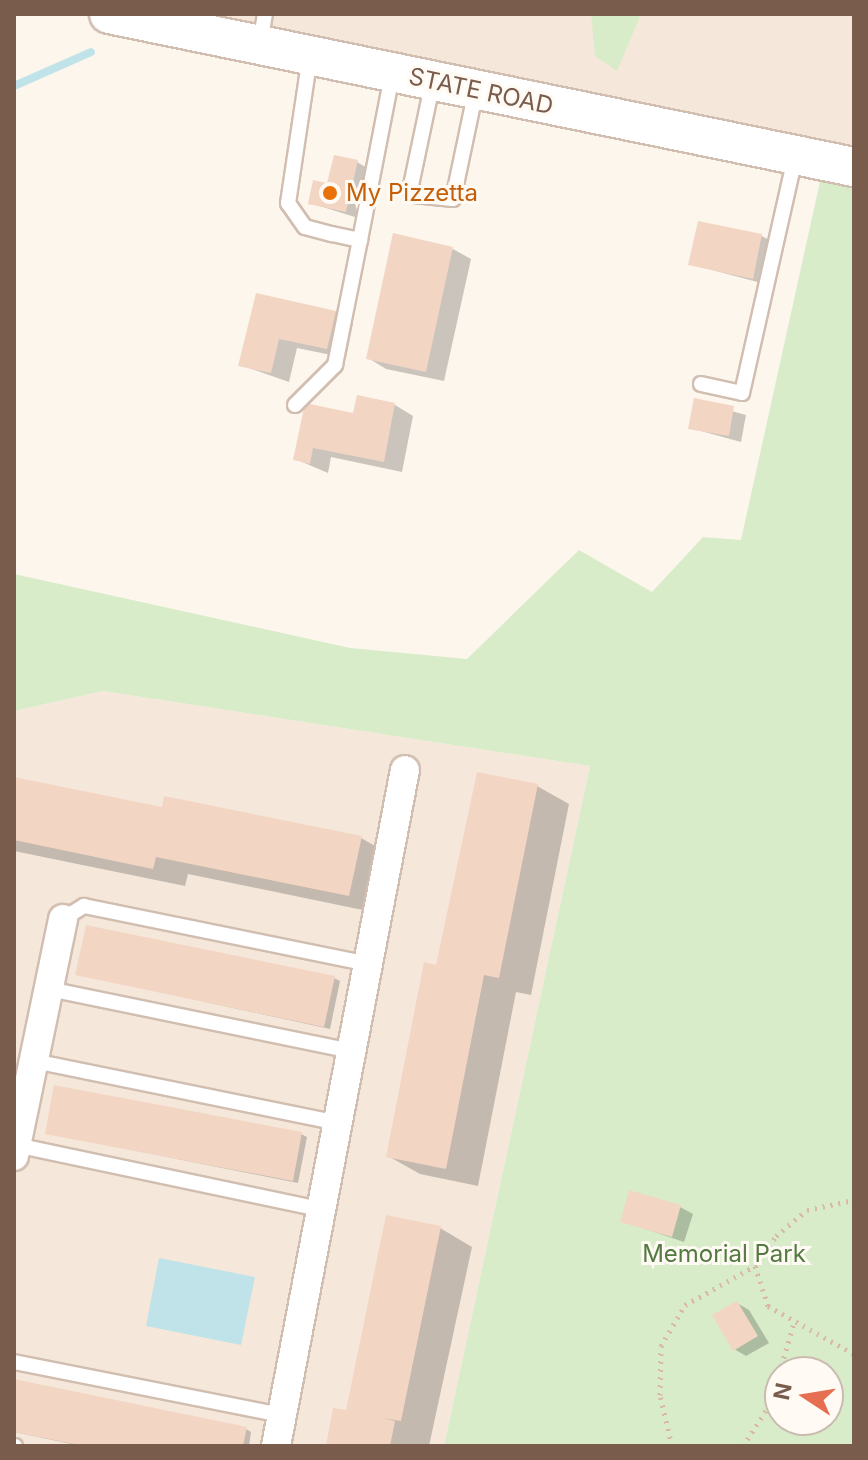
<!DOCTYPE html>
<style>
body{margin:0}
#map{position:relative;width:868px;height:1460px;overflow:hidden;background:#fdf6ec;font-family:Inter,sans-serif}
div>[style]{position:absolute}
.residential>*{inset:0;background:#f5e8da}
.green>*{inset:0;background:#d8ecc9}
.water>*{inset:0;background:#bfe3e8}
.shadow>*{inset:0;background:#0003}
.stream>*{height:8px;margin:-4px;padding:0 4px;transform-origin:4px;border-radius:4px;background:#bfe3e8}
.building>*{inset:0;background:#f3d5c3}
.path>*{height:5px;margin-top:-2.5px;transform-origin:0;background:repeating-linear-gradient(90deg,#d9b8a5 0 2px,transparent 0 8px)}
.roads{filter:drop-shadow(2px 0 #d1beb0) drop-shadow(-2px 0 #d1beb0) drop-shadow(0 2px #d1beb0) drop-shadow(0 -2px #d1beb0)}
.lane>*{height:14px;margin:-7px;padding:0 7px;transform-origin:7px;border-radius:7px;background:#fff}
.street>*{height:28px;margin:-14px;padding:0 14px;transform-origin:14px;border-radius:14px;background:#fff}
.secondary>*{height:38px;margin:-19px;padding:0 19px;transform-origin:19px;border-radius:19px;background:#fff}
.dots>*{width:22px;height:22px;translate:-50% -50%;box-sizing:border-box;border:4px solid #fffaf3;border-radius:50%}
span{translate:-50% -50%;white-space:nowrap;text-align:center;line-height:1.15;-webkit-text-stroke:6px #fffaf3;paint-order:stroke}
.street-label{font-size:24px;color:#7a5c4d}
.food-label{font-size:24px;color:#c56008}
.left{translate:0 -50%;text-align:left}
.park-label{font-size:24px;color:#537a41}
.frame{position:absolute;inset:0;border:16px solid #7a5c4d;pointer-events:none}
.north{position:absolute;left:764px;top:1356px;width:80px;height:80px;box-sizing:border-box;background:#fffaf3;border:2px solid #cabbb1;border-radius:50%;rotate:282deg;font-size:22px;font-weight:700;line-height:32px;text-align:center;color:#7a5c4d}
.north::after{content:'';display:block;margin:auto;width:28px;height:36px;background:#e76f51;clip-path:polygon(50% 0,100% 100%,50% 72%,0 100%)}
</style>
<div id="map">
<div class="residential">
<div style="clip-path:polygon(198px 14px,854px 14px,854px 148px)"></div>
<div style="clip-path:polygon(103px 691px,590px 766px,444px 1446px,14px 1446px,14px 711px)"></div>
</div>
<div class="green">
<div style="clip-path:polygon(591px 14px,641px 14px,617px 71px,595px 56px)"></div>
<div style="clip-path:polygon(evenodd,821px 177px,854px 184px,854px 1446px,444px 1446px,590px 766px,103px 691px,14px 711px,14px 574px,350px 648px,467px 659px,579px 550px,652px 592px,703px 537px,741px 540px,821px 177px,780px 1372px,828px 1372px,828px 1420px,780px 1420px,780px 1372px)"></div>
</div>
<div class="water">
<div style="clip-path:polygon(159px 1258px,255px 1277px,241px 1345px,146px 1326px)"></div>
</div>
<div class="shadow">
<div style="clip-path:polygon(357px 162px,369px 169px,358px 218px,310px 203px)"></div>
<div style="clip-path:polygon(762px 236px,774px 243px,765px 284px,690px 264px)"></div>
<div style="clip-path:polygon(453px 249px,471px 259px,444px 381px,386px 369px,368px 358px)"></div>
<div style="clip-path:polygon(257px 296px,335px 312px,353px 323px,346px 358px,297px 348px,289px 382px,240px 365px)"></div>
<div style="clip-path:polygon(358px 398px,395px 405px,413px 416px,402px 472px,331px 457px,328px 473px,295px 459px,355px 415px)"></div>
<div style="clip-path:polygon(695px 401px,746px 415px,741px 442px,690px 428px)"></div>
<div style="clip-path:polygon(14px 779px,163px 810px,361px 838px,393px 856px,382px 914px,188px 874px,185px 886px,14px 851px)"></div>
<div style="clip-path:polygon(537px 786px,569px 804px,531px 995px,516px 992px,478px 1186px,420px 1174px,388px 1156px)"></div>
<div style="clip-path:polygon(77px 974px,334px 978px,340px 981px,330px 1029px)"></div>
<div style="clip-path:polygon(47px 1133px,301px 1134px,307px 1137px,298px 1183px)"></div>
<div style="clip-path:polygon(680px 1207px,693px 1214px,684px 1242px,622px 1221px)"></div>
<div style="clip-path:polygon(440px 1228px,472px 1247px,429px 1446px,328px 1446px)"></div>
<div style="clip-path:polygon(737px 1303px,749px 1310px,769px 1343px,746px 1356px,734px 1349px)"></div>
<div style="clip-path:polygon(14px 1381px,246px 1429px,251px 1432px,249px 1446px,81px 1446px,14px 1432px)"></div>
</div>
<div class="stream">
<div style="left:14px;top:86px;width:84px;rotate:-23.8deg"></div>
</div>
<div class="building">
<div style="clip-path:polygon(334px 155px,358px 160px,346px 212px,308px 204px,313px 180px,327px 183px)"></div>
<div style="clip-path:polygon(698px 221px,762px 234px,753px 279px,688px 265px)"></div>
<div style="clip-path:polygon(393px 233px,453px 247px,426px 372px,366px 359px)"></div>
<div style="clip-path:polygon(256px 293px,336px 311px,327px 349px,279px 339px,271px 373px,238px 366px)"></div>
<div style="clip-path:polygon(357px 395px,395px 403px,384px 462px,313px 448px,310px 464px,293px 460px,305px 403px,353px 413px)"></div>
<div style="clip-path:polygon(694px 398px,734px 406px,729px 436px,688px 429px)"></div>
<div style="clip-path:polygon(477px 772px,538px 784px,499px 978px,484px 975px,446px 1169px,386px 1157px,424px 962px,436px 965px)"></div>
<div style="clip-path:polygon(14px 777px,162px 807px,164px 796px,362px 836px,349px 896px,156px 857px,153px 869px,14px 840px)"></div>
<div style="clip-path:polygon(86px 925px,335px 976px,324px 1027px,75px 975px)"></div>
<div style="clip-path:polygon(54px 1085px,302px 1132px,293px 1181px,45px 1134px)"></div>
<div style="clip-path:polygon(629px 1190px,681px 1205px,672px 1237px,620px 1222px)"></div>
<div style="clip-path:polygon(386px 1215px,441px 1226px,401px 1421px,382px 1418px,395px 1421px,390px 1446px,326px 1446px,333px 1408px,346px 1410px)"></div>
<div style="clip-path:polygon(737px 1301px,758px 1336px,733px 1351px,712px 1315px)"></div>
<div style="clip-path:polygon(14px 1379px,247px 1427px,243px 1446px,84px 1446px,14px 1432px)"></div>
</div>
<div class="path">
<div style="left:755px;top:1266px;width:42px;rotate:72deg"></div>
<div style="left:768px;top:1306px;width:98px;rotate:29.2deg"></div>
<div style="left:672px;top:1446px;width:52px;rotate:-103.2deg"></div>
<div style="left:660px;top:1395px;width:49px;rotate:-88.8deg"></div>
<div style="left:661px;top:1346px;width:48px;rotate:-59.7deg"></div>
<div style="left:685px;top:1305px;width:80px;rotate:-29.1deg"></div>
<div style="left:755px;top:1266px;width:37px;rotate:-55deg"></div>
<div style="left:776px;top:1236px;width:40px;rotate:-40deg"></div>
<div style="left:807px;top:1210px;width:48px;rotate:-12deg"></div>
<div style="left:743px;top:1446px;width:50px;rotate:-57.3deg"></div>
<div style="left:770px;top:1404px;width:84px;rotate:-73.5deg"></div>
</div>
<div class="roads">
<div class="lane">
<div style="left:260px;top:45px;width:31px;rotate:-81deg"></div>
<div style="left:310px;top:56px;width:149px;rotate:98.5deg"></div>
<div style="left:288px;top:203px;width:29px;rotate:55deg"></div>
<div style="left:305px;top:227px;width:28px;rotate:15deg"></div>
<div style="left:332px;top:234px;width:29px;rotate:12deg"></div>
<div style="left:360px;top:240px;width:167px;rotate:-79deg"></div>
<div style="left:433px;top:81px;width:111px;rotate:101.9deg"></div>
<div style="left:410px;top:190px;width:6px;rotate:51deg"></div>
<div style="left:414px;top:195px;width:39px;rotate:6deg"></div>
<div style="left:453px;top:199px;width:111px;rotate:-78.1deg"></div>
<div style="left:701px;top:384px;width:42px;rotate:12.4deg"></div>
<div style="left:742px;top:393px;width:241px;rotate:-77.3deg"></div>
<div style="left:295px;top:405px;width:57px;rotate:-45deg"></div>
<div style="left:335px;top:365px;width:127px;rotate:-78.7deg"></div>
<div style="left:63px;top:919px;width:25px;rotate:-32deg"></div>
<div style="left:84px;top:906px;width:290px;rotate:11.5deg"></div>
<div style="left:49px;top:989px;width:308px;rotate:11.6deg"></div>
<div style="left:34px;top:1061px;width:310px;rotate:11.5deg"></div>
<div style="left:16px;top:1145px;width:312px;rotate:11.9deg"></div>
<div style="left:14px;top:1362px;width:273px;rotate:11.2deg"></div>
<div style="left:14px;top:1446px;width:1px"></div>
</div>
<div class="street">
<div style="left:14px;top:1156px;width:242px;rotate:-78.3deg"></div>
<div style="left:276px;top:1446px;width:688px;rotate:-79.2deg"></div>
</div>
<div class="secondary">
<div style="left:109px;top:14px;width:761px;rotate:11.61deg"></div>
</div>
</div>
<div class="dots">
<div style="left:330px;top:193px;background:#e8710a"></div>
</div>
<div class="street-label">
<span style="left:481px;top:91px;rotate:12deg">STATE ROAD</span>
</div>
<div class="food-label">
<span class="left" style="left:346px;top:193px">My Pizzetta</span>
</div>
<div class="park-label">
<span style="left:724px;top:1254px">Memorial Park</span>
</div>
<div class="frame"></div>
<div class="north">N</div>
</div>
